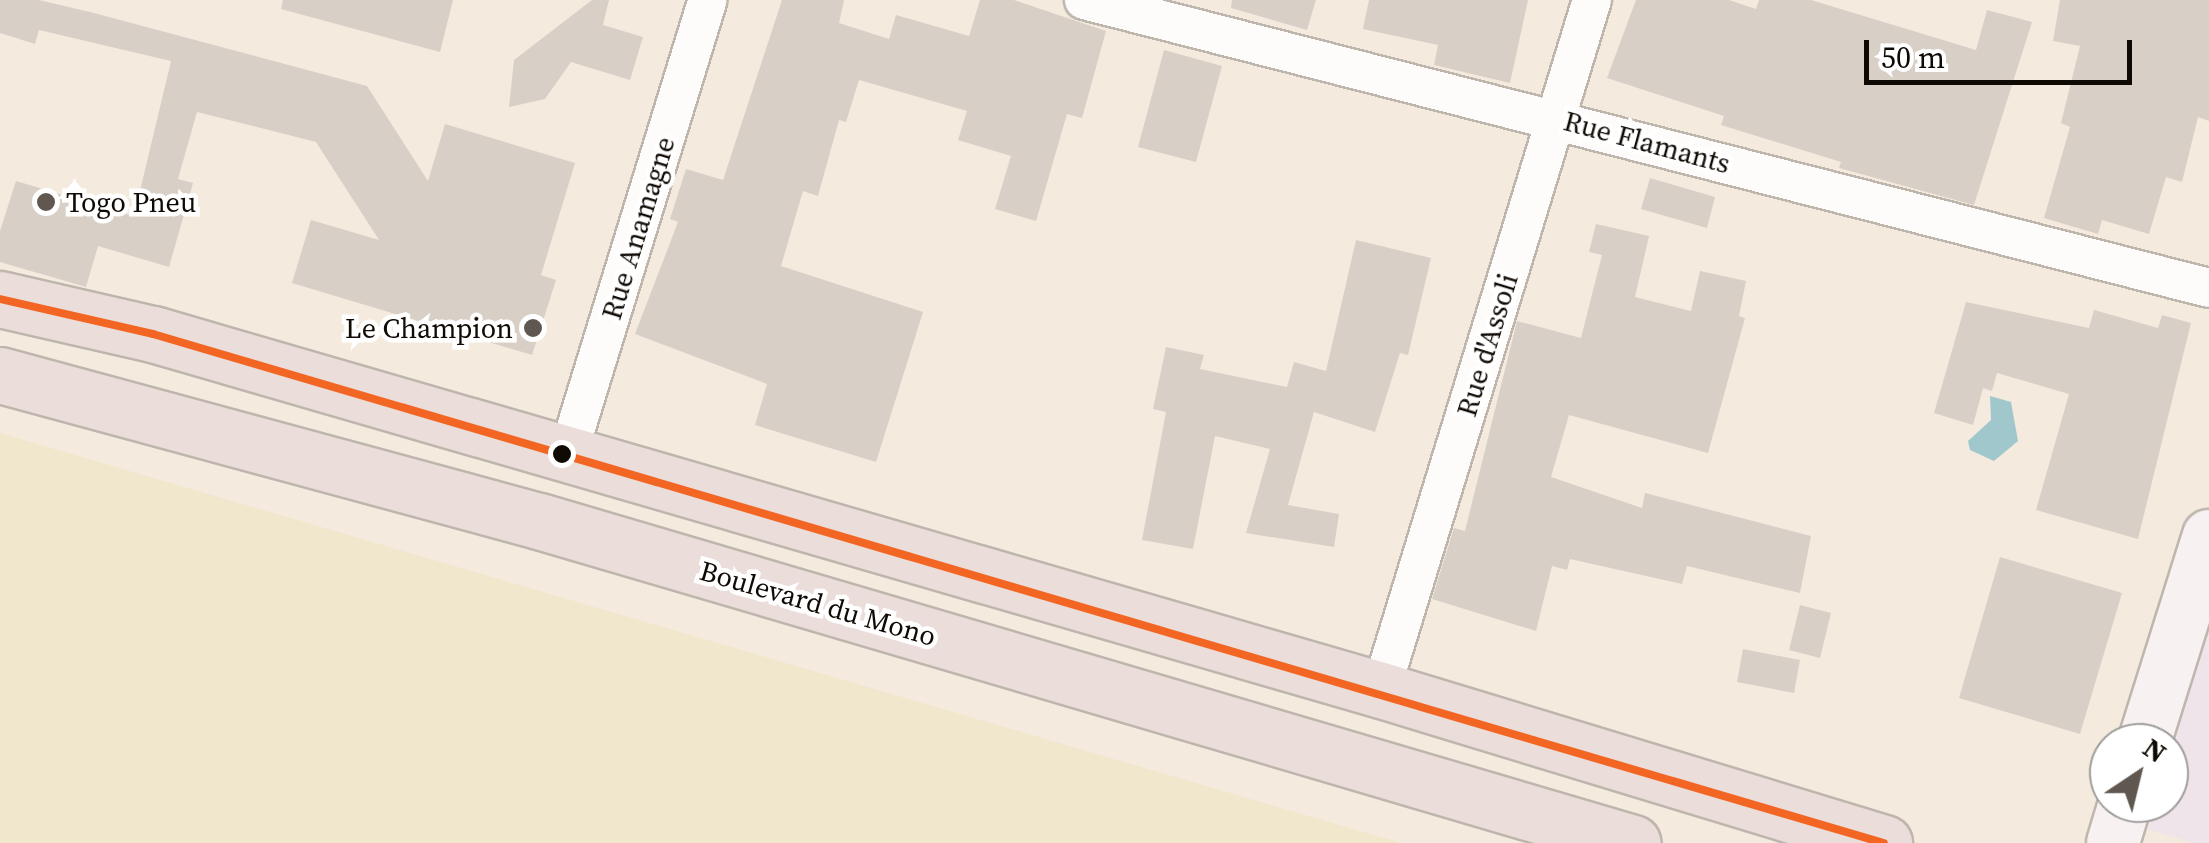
<!DOCTYPE html>
<style>
body{margin:0}
#map{position:relative;width:2209px;height:843px;overflow:hidden;background:#f4eade;font-family:"Source Serif 4",serif}
div>[style]{position:absolute}
.commercial>*{inset:0;background:#efe4ea}
.sand>*{inset:0;background:#f1e7cd}
.water>*{inset:0;background:#a0c7cc}
.building>*{inset:0;background:#d8d0c7}
.roads{filter:drop-shadow(2px 0 #beb6ad) drop-shadow(-2px 0 #beb6ad) drop-shadow(0 2px #beb6ad) drop-shadow(0 -2px #beb6ad)}
.street>*{height:38px;margin:-19px;padding:0 19px;transform-origin:19px;border-radius:19px;background:#fdfcfa}
.secondary>*{height:52px;margin:-26px;padding:0 26px;transform-origin:26px;border-radius:26px;background:#f7f2f1}
.highway>*{height:55px;margin:-27.5px;padding:0 27.5px;transform-origin:27.5px;border-radius:27.5px;background:#eaddda}
.bus-1>*{height:8px;margin:-4px;padding:0 4px;transform-origin:4px;border-radius:4px;background:#f26522}
.dots>*{width:28px;height:28px;translate:-50% -50%;box-sizing:border-box;border:5px solid #fff;border-radius:50%}
span{translate:-50% -50%;white-space:nowrap;text-align:center;line-height:1.15;-webkit-text-stroke:9px #fff;paint-order:stroke}
.street-label{font-size:28px;color:#100a04}
.poi-label{font-size:28px;color:#100a04}
.left{translate:0 -50%;text-align:left}
.right{translate:-100% -50%;text-align:right}
.north{position:absolute;left:2089px;top:723px;width:100px;height:100px;box-sizing:border-box;background:#fff;border:2px solid #9f9d9b;border-radius:50%;rotate:35deg;font-size:28px;font-weight:700;line-height:40px;text-align:center;color:#100a04}
.north::after{content:'';display:block;margin:auto;width:35px;height:45px;background:#605850;clip-path:polygon(50% 0,100% 100%,50% 72%,0 100%)}
.scale{position:absolute;left:1864px;top:40px;width:268px;height:45px;box-sizing:border-box;border:5px solid #100a04;border-top:0;padding-left:12px;font-size:30px;line-height:35px;white-space:nowrap;color:#100a04;-webkit-text-stroke:8px #fff;paint-order:stroke}
</style>
<div id="map">
<div class="commercial">
<div style="clip-path:polygon(2209px 592px,2209px 843px,2193px 843px,2140px 827px,2147px 803px,2169px 803px,2169px 743px)"></div>
</div>
<div class="sand">
<div style="clip-path:polygon(0 433px,1401px 843px,0 843px)"></div>
</div>
<div class="water">
<div style="clip-path:polygon(1990px 396px,2011px 402px,2018px 441px,1994px 461px,1970px 450px,1968px 441px,1991px 420px)"></div>
</div>
<div class="building">
<div style="clip-path:polygon(0 0,39px 0,94px 13px,367px 86px,428px 181px,445px 124px,575px 163px,541px 275px,556px 280px,532px 355px,292px 283px,311px 220px,379px 240px,316px 142px,197px 112px,178px 179px,193px 183px,169px 267px,98px 246px,86px 287px,0 262px,0 231px,16px 181px,134px 216px,171px 61px,39px 30px,35px 44px,0 33px)"></div>
<div style="clip-path:polygon(283px 0,453px 0,440px 52px,281px 9px)"></div>
<div style="clip-path:polygon(592px 0,609px 0,603px 25px,643px 37px,630px 80px,571px 62px,545px 99px,509px 107px,514px 60px)"></div>
<div style="clip-path:polygon(782px 0,844px 0,839px 23px,889px 39px,896px 15px,969px 36px,980px 0,1014px 0,1106px 31px,1082px 118px,1067px 114px,1036px 221px,995px 209px,1011px 156px,958px 140px,967px 111px,859px 80px,846px 122px,839px 120px,818px 196px,803px 191px,781px 266px,923px 312px,876px 462px,755px 425px,767px 384px,635px 334px,678px 222px,670px 219px,686px 169px,723px 180px)"></div>
<div style="clip-path:polygon(1232px 0,1316px 0,1307px 30px,1231px 8px)"></div>
<div style="clip-path:polygon(1369px 0,1528px 0,1510px 83px,1434px 65px,1438px 45px,1363px 29px)"></div>
<div style="clip-path:polygon(1636px 0,1729px 0,1756px 9px,1759px 0,1811px 0,1976px 50px,1987px 10px,2032px 22px,1974px 205px,1839px 168px,1841px 162px,1721px 125px,1724px 116px,1607px 78px)"></div>
<div style="clip-path:polygon(2060px 0,2209px 0,2209px 121px,2198px 117px,2182px 182px,2166px 177px,2149px 234px,2102px 220px,2098px 234px,2044px 218px,2070px 127px,2061px 123px,2080px 46px,2053px 41px)"></div>
<div style="clip-path:polygon(1164px 50px,1222px 66px,1196px 162px,1138px 147px)"></div>
<div style="clip-path:polygon(1650px 178px,1715px 197px,1707px 228px,1641px 209px)"></div>
<div style="clip-path:polygon(1596px 224px,1649px 236px,1635px 297px,1691px 311px,1700px 271px,1746px 281px,1739px 316px,1745px 318px,1708px 453px,1569px 415px,1551px 477px,1642px 508px,1645px 493px,1811px 536px,1800px 593px,1687px 566px,1682px 584px,1570px 559px,1567px 570px,1552px 566px,1536px 631px,1432px 599px,1454px 528px,1465px 531px,1517px 321px,1581px 338px,1602px 255px,1589px 252px)"></div>
<div style="clip-path:polygon(1356px 240px,1431px 258px,1408px 355px,1400px 353px,1375px 432px,1314px 412px,1288px 505px,1339px 514px,1334px 547px,1246px 533px,1270px 449px,1215px 436px,1193px 549px,1142px 540px,1166px 412px,1153px 409px,1166px 347px,1204px 355px,1200px 369px,1287px 387px,1294px 362px,1326px 371px)"></div>
<div style="clip-path:polygon(1966px 302px,2089px 328px,2094px 310px,2158px 328px,2162px 315px,2191px 323px,2138px 539px,2036px 510px,2069px 394px,1997px 373px,1992px 391px,1983px 388px,1973px 425px,1934px 413px)"></div>
<div style="clip-path:polygon(2000px 557px,2122px 593px,2080px 734px,1959px 698px)"></div>
<div style="clip-path:polygon(1800px 605px,1831px 613px,1820px 658px,1789px 650px)"></div>
<div style="clip-path:polygon(1743px 649px,1800px 660px,1794px 693px,1737px 682px)"></div>
</div>
<div class="roads">
<div class="street">
<div style="left:1084px;top:0;width:1161px;rotate:14.36deg"></div>
<div style="left:567px;top:457px;width:478px;rotate:-72.9deg"></div>
<div style="left:1381px;top:690px;width:722px;rotate:-73deg"></div>
</div>
<div class="secondary">
<div style="left:2144px;top:743px;width:217px;rotate:-72.6deg"></div>
<div style="left:2113px;top:843px;width:42px;rotate:-73.3deg"></div>
</div>
<div class="highway">
<div style="left:0;top:299px;width:157px;rotate:12.9deg"></div>
<div style="left:153px;top:334px;width:1279px;rotate:16.17deg"></div>
<div style="left:1381px;top:690px;width:526px;rotate:16.92deg"></div>
<div style="left:0;top:375px;width:558px;rotate:15.16deg"></div>
<div style="left:539px;top:521px;width:1140px;rotate:16.4deg"></div>
</div>
</div>
<div class="bus-1">
<div style="left:0;top:299px;width:157px;rotate:12.9deg"></div>
<div style="left:153px;top:334px;width:1804px;rotate:16.39deg"></div>
</div>
<div class="dots">
<div style="left:46px;top:202px;background:#605850"></div>
<div style="left:533px;top:328px;background:#605850"></div>
<div style="left:562px;top:454px;background:#100a04"></div>
</div>
<div class="street-label">
<span style="left:1647px;top:142px;rotate:15deg">Rue Flamants</span>
<span style="left:638px;top:228px;rotate:-73deg">Rue Anamagne</span>
<span style="left:1487px;top:345px;rotate:-73deg">Rue d'Assoli</span>
<span style="left:818px;top:603px;rotate:16deg">Boulevard du Mono</span>
</div>
<div class="poi-label">
<span class="left" style="left:66px;top:202px">Togo Pneu</span>
<span class="right" style="left:513px;top:328px">Le Champion</span>
</div>
<div class="north">N</div>
<div class="scale">50 m</div>
</div>
